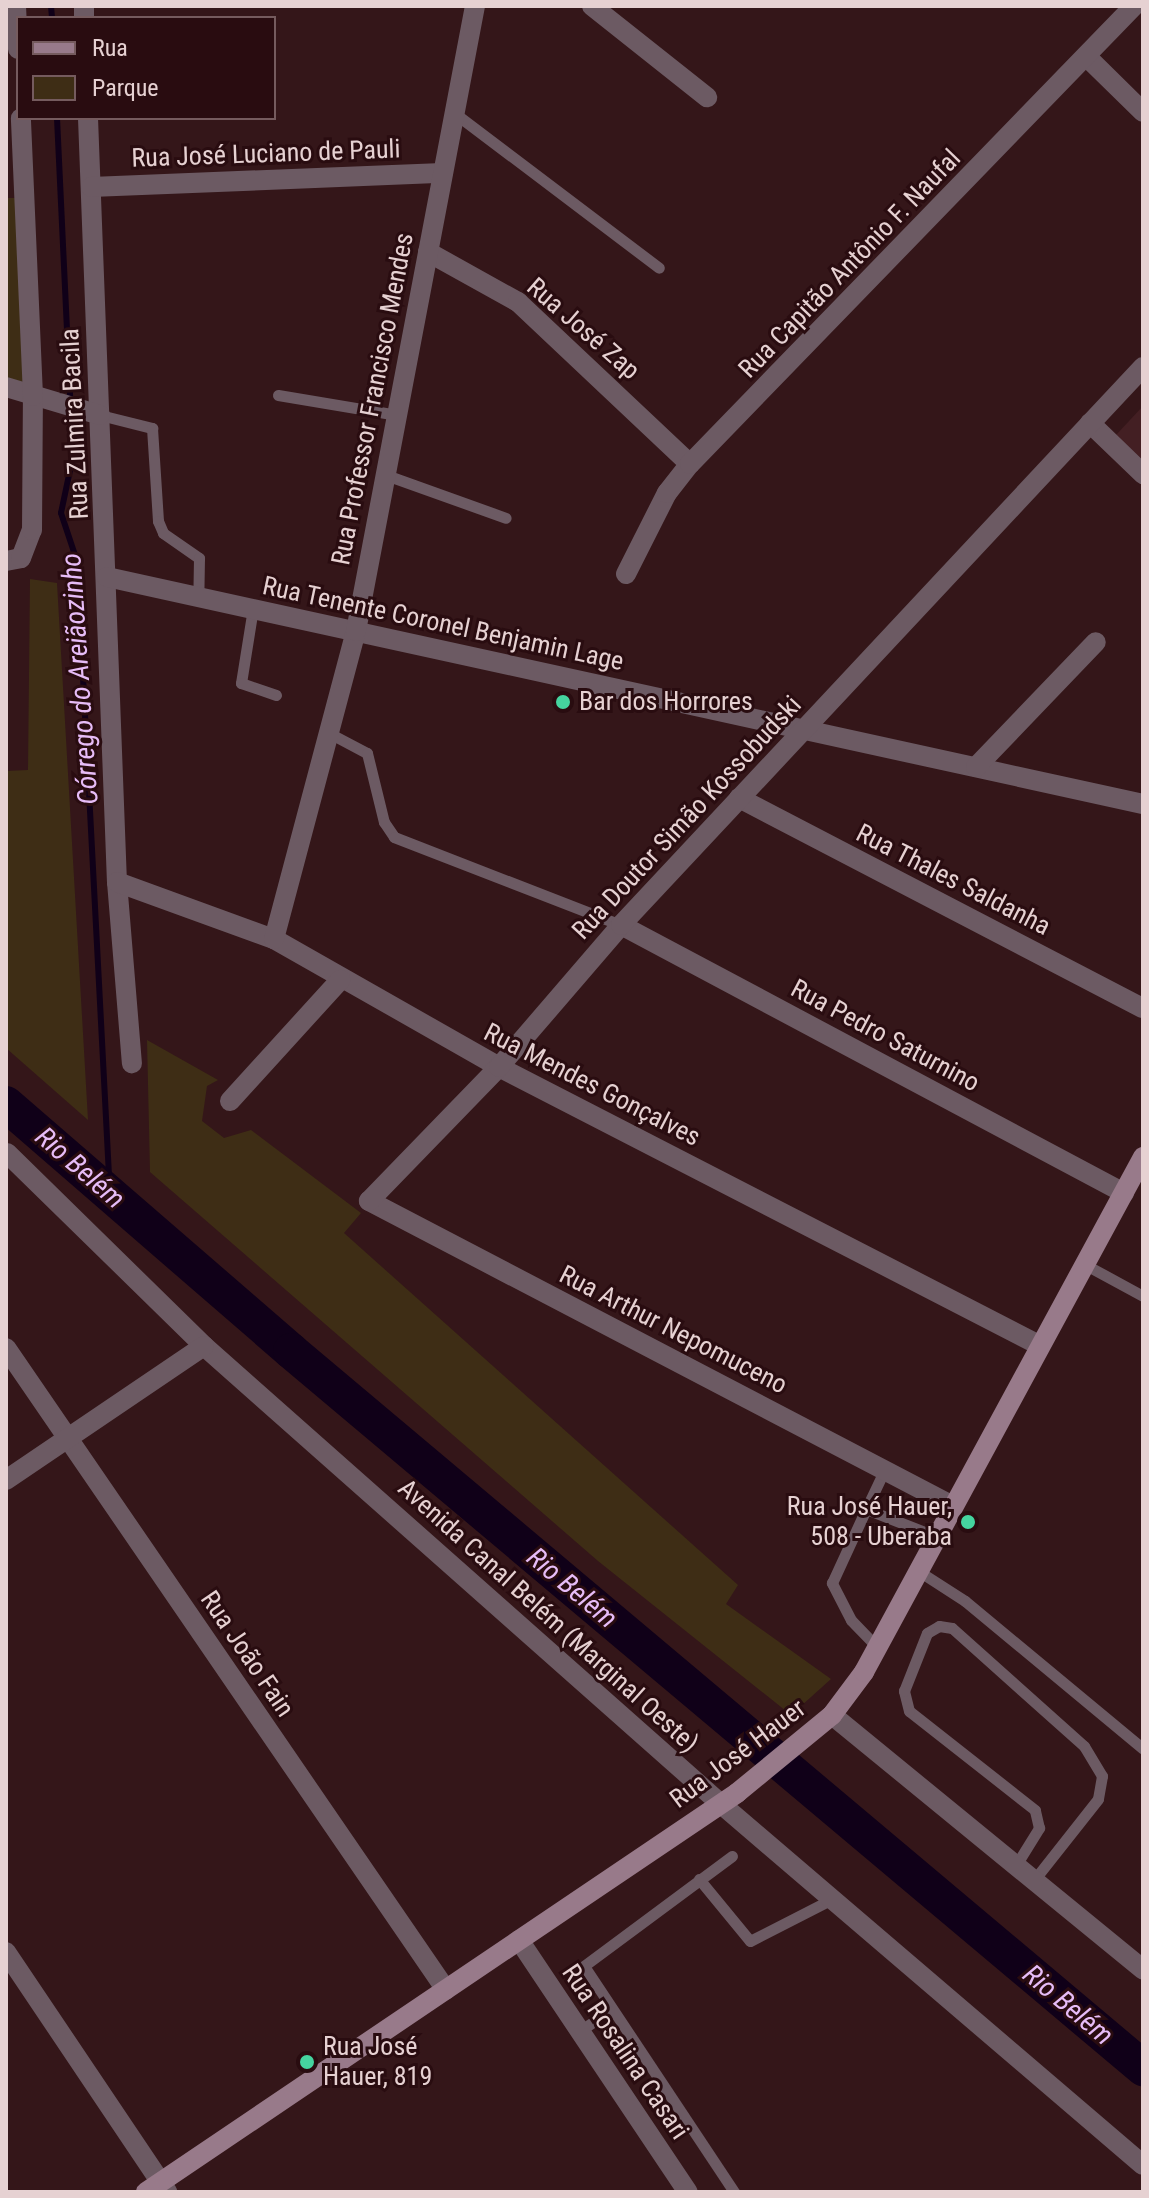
<!DOCTYPE html>
<meta charset="utf-8">
<style>
body{margin:0}
#map{position:relative;width:1149px;height:2198px;overflow:hidden;background:#341619;font-family:"Roboto Condensed",sans-serif}
div>[style]{position:absolute}
.built>*{inset:0;background:#431f23}
.green>*{inset:0;background:#3e2d15}
.stream>*{height:6px;margin:-3px;padding:0 3px;transform-origin:3px;border-radius:3px;background:#100018}
.river>*{height:36px;margin:-18px;padding:0 18px;transform-origin:18px;border-radius:18px;background:#100018}
.service>*{height:11px;margin:-5.5px;padding:0 5.5px;transform-origin:5.5px;border-radius:5.5px;background:#6c5a63}
.minor>*{height:20px;margin:-10px;padding:0 10px;transform-origin:10px;border-radius:10px;background:#6c5a63}
.secondary>*{height:20px;margin:-10px;padding:0 10px;transform-origin:10px;border-radius:10px;background:#987a8a}
.dots>*{width:22px;height:22px;translate:-50% -50%;box-sizing:border-box;border:4px solid #290c10;border-radius:50%}
span{translate:-50% -50%;white-space:nowrap;text-align:center;line-height:1.15;-webkit-text-stroke:6px #290c10;paint-order:stroke}
.street-label{font-size:26px;color:#e6d1d2}
.poi-label{font-size:26px;color:#e6d1d2}
.left{translate:0 -50%;text-align:left}
.right{translate:-100% -50%;text-align:right}
.water-label{font-size:28px;color:#e6bcf7;font-style:italic}
.frame{position:absolute;inset:0;border:8px solid #e6d1d2;pointer-events:none}
.legend{position:absolute;left:16px;top:16px;width:260px;height:104px;box-sizing:border-box;background:#290c10;border:2px solid #755b5e;margin:0;padding:10px 14px;list-style:none;font-size:24px;color:#e6d1d2}
.legend li{display:flex;align-items:center;gap:16px;height:40px}
.legend b{width:40px;border:2px solid #755b5e}
</style>
<div id="map">
<div class="built">
<div style="clip-path:polygon(1143px 406px,1143px 460px,1116px 435px)"></div>
</div>
<div class="green">
<div style="clip-path:polygon(6px 198px,16px 198px,25px 387px,6px 381px)"></div>
<div style="clip-path:polygon(30px 579px,57px 583px,88px 1120px,6px 1048px,6px 771px,28px 770px)"></div>
<div style="clip-path:polygon(147px 1040px,218px 1080px,207px 1086px,202px 1121px,224px 1138px,251px 1130px,361px 1213px,344px 1233px,738px 1585px,726px 1604px,831px 1679px,791px 1715px,598px 1561px,150px 1172px)"></div>
</div>
<div class="stream">
<div style="left:51px;top:6px;width:12px;rotate:85deg"></div>
<div style="left:57px;top:118px;width:338px;rotate:87.3deg"></div>
<div style="left:73px;top:456px;width:58px;rotate:101.9deg"></div>
<div style="left:61px;top:513px;width:51px;rotate:71.6deg"></div>
<div style="left:77px;top:561px;width:634px;rotate:87.02deg"></div>
</div>
<div class="river">
<div style="left:6px;top:1104px;width:377px;rotate:40.9deg"></div>
<div style="left:291px;top:1351px;width:1114px;rotate:40.08deg"></div>
</div>
<div class="service">
<div style="left:453px;top:112px;width:258px;rotate:37.1deg"></div>
<div style="left:278px;top:395px;width:121px;rotate:9.5deg"></div>
<div style="left:100px;top:415px;width:54px;rotate:14deg"></div>
<div style="left:152px;top:428px;width:93px;rotate:86.3deg"></div>
<div style="left:158px;top:521px;width:13px;rotate:67deg"></div>
<div style="left:163px;top:533px;width:44px;rotate:34.8deg"></div>
<div style="left:199px;top:558px;width:39px;rotate:91deg"></div>
<div style="left:386px;top:475px;width:127px;rotate:19.7deg"></div>
<div style="left:253px;top:608px;width:76px;rotate:99.1deg"></div>
<div style="left:241px;top:683px;width:37px;rotate:19deg"></div>
<div style="left:329px;top:733px;width:43px;rotate:27.8deg"></div>
<div style="left:367px;top:753px;width:71px;rotate:76.2deg"></div>
<div style="left:384px;top:822px;width:18px;rotate:56deg"></div>
<div style="left:394px;top:837px;width:243px;rotate:21.2deg"></div>
<div style="left:1084px;top:1264px;width:67px;rotate:28.5deg"></div>
<div style="left:866px;top:1509px;width:44px;rotate:-64.6deg"></div>
<div style="left:917px;top:1570px;width:57px;rotate:32.9deg"></div>
<div style="left:965px;top:1601px;width:231px;rotate:39.7deg"></div>
<div style="left:877px;top:1647px;width:37px;rotate:-134deg"></div>
<div style="left:851px;top:1620px;width:42px;rotate:-117.2deg"></div>
<div style="left:832px;top:1583px;width:81px;rotate:-65.3deg"></div>
<div style="left:866px;top:1509px;width:74px;rotate:21.4deg"></div>
<div style="left:732px;top:1856px;width:184px;rotate:143.4deg"></div>
<div style="left:584px;top:1966px;width:271px;rotate:56.4deg"></div>
<div style="left:1016px;top:1865px;width:44px;rotate:-58.1deg"></div>
<div style="left:1039px;top:1828px;width:18px;rotate:-103deg"></div>
<div style="left:1035px;top:1810px;width:160px;rotate:-141.8deg"></div>
<div style="left:909px;top:1711px;width:21px;rotate:-104deg"></div>
<div style="left:904px;top:1691px;width:62px;rotate:-68.4deg"></div>
<div style="left:927px;top:1633px;width:14px;rotate:-30deg"></div>
<div style="left:939px;top:1626px;width:13px;rotate:9deg"></div>
<div style="left:952px;top:1628px;width:177px;rotate:41.8deg"></div>
<div style="left:1084px;top:1746px;width:35px;rotate:59deg"></div>
<div style="left:1102px;top:1776px;width:23px;rotate:100deg"></div>
<div style="left:1098px;top:1799px;width:103px;rotate:128.3deg"></div>
<div style="left:699px;top:1879px;width:80px;rotate:50.6deg"></div>
<div style="left:750px;top:1941px;width:92px;rotate:-27.1deg"></div>
<div style="left:580px;top:2031px;width:35px;rotate:-35deg"></div>
</div>
<div class="minor">
<div style="left:16px;top:6px;width:43px;rotate:87.3deg"></div>
<div style="left:84px;top:6px;width:12px;rotate:90deg"></div>
<div style="left:592px;top:6px;width:147px;rotate:38.4deg"></div>
<div style="left:1088px;top:58px;width:77px;rotate:44.5deg"></div>
<div style="left:88px;top:118px;width:765px;rotate:87.83deg"></div>
<div style="left:117px;top:882px;width:182px;rotate:85.3deg"></div>
<div style="left:91px;top:187px;width:352px;rotate:-2.3deg"></div>
<div style="left:428px;top:252px;width:103px;rotate:29.1deg"></div>
<div style="left:518px;top:302px;width:236px;rotate:43.3deg"></div>
<div style="left:6px;top:387px;width:98px;rotate:16.6deg"></div>
<div style="left:1090px;top:423px;width:74px;rotate:43.9deg"></div>
<div style="left:6px;top:561px;width:15px;rotate:-11deg"></div>
<div style="left:21px;top:558px;width:30px;rotate:-69deg"></div>
<div style="left:32px;top:530px;width:134px;rotate:-89.6deg"></div>
<div style="left:33px;top:396px;width:278px;rotate:-92.5deg"></div>
<div style="left:626px;top:574px;width:91px;rotate:-63.2deg"></div>
<div style="left:667px;top:493px;width:37px;rotate:-52deg"></div>
<div style="left:690px;top:464px;width:638px;rotate:-45.89deg"></div>
<div style="left:107px;top:577px;width:1061px;rotate:12.36deg"></div>
<div style="left:976px;top:767px;width:173px;rotate:-46.2deg"></div>
<div style="left:739px;top:798px;width:455px;rotate:27.5deg"></div>
<div style="left:117px;top:882px;width:167px;rotate:20deg"></div>
<div style="left:274px;top:939px;width:259px;rotate:29.6deg"></div>
<div style="left:499px;top:1067px;width:607px;rotate:27.24deg"></div>
<div style="left:621px;top:925px;width:570px;rotate:28.05deg"></div>
<div style="left:274px;top:939px;width:319px;rotate:-75.1deg"></div>
<div style="left:356px;top:631px;width:636px;rotate:-79.22deg"></div>
<div style="left:230px;top:1101px;width:164px;rotate:-47.7deg"></div>
<div style="left:7px;top:1153px;width:276px;rotate:44.4deg"></div>
<div style="left:204px;top:1346px;width:691px;rotate:41.54deg"></div>
<div style="left:721px;top:1804px;width:555px;rotate:40.55deg"></div>
<div style="left:6px;top:1348px;width:778px;rotate:55.57deg"></div>
<div style="left:6px;top:1480px;width:239px;rotate:-34.1deg"></div>
<div style="left:953px;top:1506px;width:659px;rotate:-152.42deg"></div>
<div style="left:369px;top:1201px;width:187px;rotate:-45.9deg"></div>
<div style="left:499px;top:1067px;width:187px;rotate:-49.3deg"></div>
<div style="left:621px;top:925px;width:764px;rotate:-46.91deg"></div>
<div style="left:832px;top:1715px;width:402px;rotate:39.3deg"></div>
<div style="left:519px;top:1940px;width:303px;rotate:56.2deg"></div>
<div style="left:6px;top:1952px;width:289px;rotate:56.1deg"></div>
</div>
<div class="secondary">
<div style="left:146px;top:2192px;width:713px;rotate:-34.02deg"></div>
<div style="left:737px;top:1793px;width:123px;rotate:-39.4deg"></div>
<div style="left:832px;top:1715px;width:54px;rotate:-53.3deg"></div>
<div style="left:864px;top:1672px;width:586px;rotate:-61.55deg"></div>
</div>
<div class="dots">
<div style="left:563px;top:702px;background:#45d49f"></div>
<div style="left:968px;top:1522px;background:#45d49f"></div>
<div style="left:307px;top:2062px;background:#45d49f"></div>
</div>
<div class="street-label">
<span style="left:266px;top:154px;rotate:-2deg">Rua José Luciano de Pauli</span>
<span style="left:850px;top:264px;rotate:-46deg">Rua Capitão Antônio F. Naufal</span>
<span style="left:583px;top:329px;rotate:41deg">Rua José Zap</span>
<span style="left:373px;top:399px;rotate:-79deg">Rua Professor Francisco Mendes</span>
<span style="left:75px;top:424px;rotate:-93deg">Rua Zulmira Bacila</span>
<span style="left:443px;top:624px;rotate:12deg">Rua Tenente Coronel Benjamin Lage</span>
<span style="left:687px;top:818px;rotate:-47deg">Rua Doutor Simão Kossobudski</span>
<span style="left:953px;top:880px;rotate:27deg">Rua Thales Saldanha</span>
<span style="left:885px;top:1036px;rotate:28deg">Rua Pedro Saturnino</span>
<span style="left:592px;top:1085px;rotate:27deg">Rua Mendes Gonçalves</span>
<span style="left:673px;top:1330px;rotate:27deg">Rua Arthur Nepomuceno</span>
<span style="left:548px;top:1616px;rotate:42deg">Avenida Canal Belém (Marginal Oeste)</span>
<span style="left:247px;top:1654px;rotate:56deg">Rua João Fain</span>
<span style="left:738px;top:1754px;rotate:-37deg">Rua José Hauer</span>
<span style="left:625px;top:2052px;rotate:56deg">Rua Rosalina Casari</span>
</div>
<div class="poi-label">
<span class="left" style="left:579px;top:702px">Bar dos Horrores</span>
<span class="right" style="left:952px;top:1522px">Rua José Hauer,<br>508 - Uberaba</span>
<span class="left" style="left:323px;top:2062px">Rua José<br>Hauer, 819</span>
</div>
<div class="water-label">
<span style="left:80px;top:679px;rotate:-94deg">Córrego do Areiãozinho</span>
<span style="left:80px;top:1168px;rotate:41deg">Rio Belém</span>
<span style="left:572px;top:1588px;rotate:40deg">Rio Belém</span>
<span style="left:1068px;top:2005px;rotate:40deg">Rio Belém</span>
</div>
<div class="frame"></div>
<ul class="legend">
<li><b style="height:10px;background:#987a8a"></b>Rua</li>
<li><b style="height:22px;background:#3e2d15"></b>Parque</li>
</ul>
</div>
